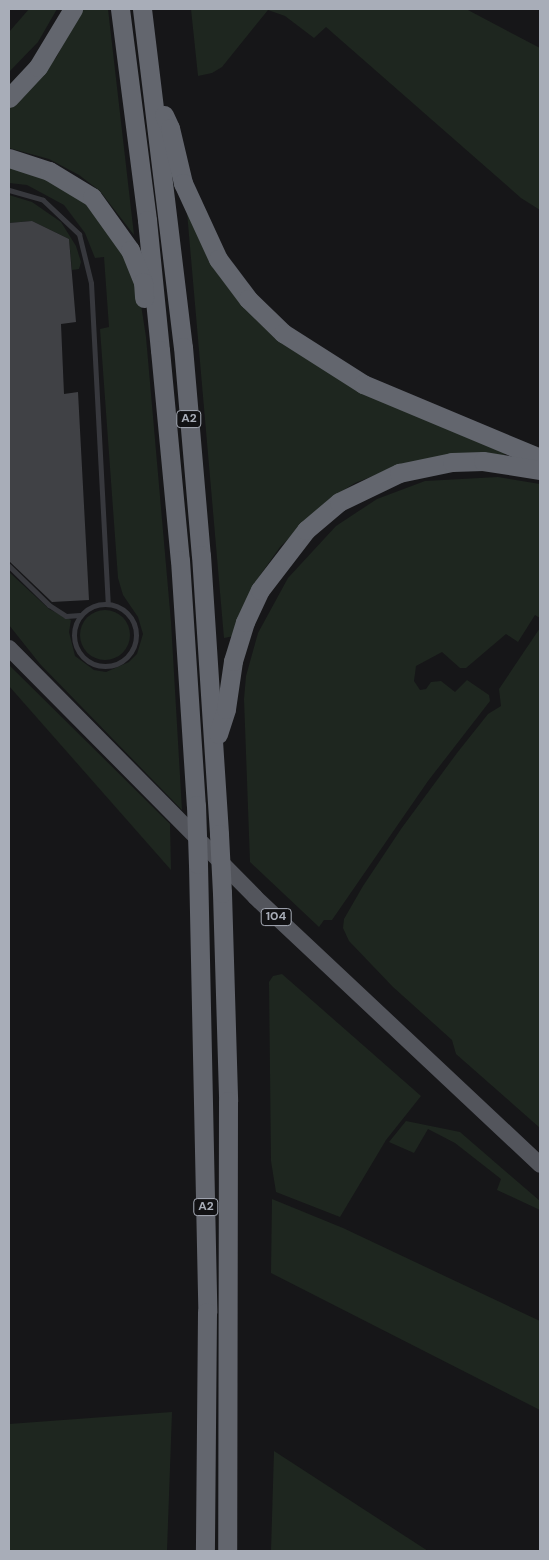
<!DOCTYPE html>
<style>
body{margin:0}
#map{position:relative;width:549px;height:1560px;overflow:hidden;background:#161618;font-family:"DM Sans",sans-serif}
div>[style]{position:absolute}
.green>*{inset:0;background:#1e261f}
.round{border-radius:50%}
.building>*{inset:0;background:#404145}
.service>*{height:5px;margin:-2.5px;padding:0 2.5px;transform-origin:2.5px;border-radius:2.5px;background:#37383d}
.service>.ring{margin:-2.5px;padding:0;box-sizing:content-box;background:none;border:5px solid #37383d;border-radius:50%}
.primary>*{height:16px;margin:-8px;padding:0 8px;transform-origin:8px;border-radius:8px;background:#53555c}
.motorway>*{height:19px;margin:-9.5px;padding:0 9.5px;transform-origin:9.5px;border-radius:9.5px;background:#63666e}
.motorway-bridge>*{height:19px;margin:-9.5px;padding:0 9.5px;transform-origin:9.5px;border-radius:9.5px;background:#63666e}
span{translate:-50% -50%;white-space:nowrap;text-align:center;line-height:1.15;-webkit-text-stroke:4px #111113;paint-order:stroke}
.shield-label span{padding:1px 4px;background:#111113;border:1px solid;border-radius:4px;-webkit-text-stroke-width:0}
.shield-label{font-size:12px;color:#a8adb8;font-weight:700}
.frame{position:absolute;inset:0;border:10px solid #a8adb8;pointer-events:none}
</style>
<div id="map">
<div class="green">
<div style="clip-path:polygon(29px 9px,57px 9px,38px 42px,9px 72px,9px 32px)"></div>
<div style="clip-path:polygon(82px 9px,108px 9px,134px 235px,100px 191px,79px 175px,49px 159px,9px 148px,9px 105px,56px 58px)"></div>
<div style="clip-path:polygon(191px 9px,466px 9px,540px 48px,540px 210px,521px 198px,326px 27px,314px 38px,285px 16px,268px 10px,222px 67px,212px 73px,198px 76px)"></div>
<div style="clip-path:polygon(9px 163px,40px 173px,94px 205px,137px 279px,146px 337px,171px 622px,182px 810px,40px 664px,9px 625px,9px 572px,49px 609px,71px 620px,69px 632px,75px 656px,94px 670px,106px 672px,129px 662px,137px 654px,143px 634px,138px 617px,123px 595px,118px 578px,100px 329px,109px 327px,104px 257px,95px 258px,85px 233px,64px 205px,27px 185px,9px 183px)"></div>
<div style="clip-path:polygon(9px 195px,32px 202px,61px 222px,76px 246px,81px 262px,79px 269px,72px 270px,69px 239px,32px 221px,9px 223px)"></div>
<div style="clip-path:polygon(187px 212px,267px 324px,506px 453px,503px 456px,409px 462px,355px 483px,328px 500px,280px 547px,256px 581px,234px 636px,224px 638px)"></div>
<div style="clip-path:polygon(498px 477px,540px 484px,540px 618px,535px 615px,518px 642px,506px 634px,466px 668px,460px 668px,442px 652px,416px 666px,414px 681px,420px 690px,426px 689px,431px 682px,441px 681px,455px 692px,467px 680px,489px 695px,490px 701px,428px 781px,332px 920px,324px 920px,319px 927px,250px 862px,244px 699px,246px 676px,258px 633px,288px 578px,336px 526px,377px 499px,425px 481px)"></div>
<div class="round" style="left:80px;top:610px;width:50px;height:50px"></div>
<div style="clip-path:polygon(540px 628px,540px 1128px,456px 1054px,452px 1040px,393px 987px,349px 941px,343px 928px,344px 919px,363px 886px,401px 829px,457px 753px,488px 714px,501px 706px,499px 689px)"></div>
<div style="clip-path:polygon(9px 665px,170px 824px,171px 870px,9px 686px)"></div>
<div style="clip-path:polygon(282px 974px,421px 1096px,386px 1140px,340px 1217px,276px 1192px,271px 1161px,269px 982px,273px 976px)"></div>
<div style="clip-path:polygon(406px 1121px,460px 1132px,540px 1201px,540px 1210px,497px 1190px,501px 1179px,455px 1143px,428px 1129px,414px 1153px,389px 1142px)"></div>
<div style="clip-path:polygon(272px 1199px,343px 1228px,540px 1321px,540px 1410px,271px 1273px)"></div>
<div style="clip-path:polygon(172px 1412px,167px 1551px,9px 1551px,9px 1424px)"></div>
<div style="clip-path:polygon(274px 1451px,428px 1551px,271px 1551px)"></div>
</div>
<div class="building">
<div style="clip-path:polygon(32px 221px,69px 239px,76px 322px,61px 324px,64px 394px,78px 392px,89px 600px,52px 602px,9px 561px,9px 223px)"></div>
</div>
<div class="service">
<div style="left:9px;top:190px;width:35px;rotate:16deg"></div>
<div style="left:43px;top:200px;width:50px;rotate:43.4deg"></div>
<div style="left:79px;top:234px;width:50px;rotate:76.2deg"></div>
<div style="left:91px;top:283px;width:320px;rotate:87deg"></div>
<div style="left:9px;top:566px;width:56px;rotate:44.3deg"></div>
<div style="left:49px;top:605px;width:20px;rotate:33deg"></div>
<div style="left:66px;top:616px;width:14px;rotate:-4deg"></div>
<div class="ring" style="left:74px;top:604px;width:57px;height:57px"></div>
</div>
<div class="primary">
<div style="left:9px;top:648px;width:350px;rotate:45.3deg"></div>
<div style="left:255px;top:897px;width:391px;rotate:43.2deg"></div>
</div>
<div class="motorway">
<div style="left:120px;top:9px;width:213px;rotate:82.7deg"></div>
<div style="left:147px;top:220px;width:131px;rotate:84.3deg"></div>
<div style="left:160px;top:350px;width:211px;rotate:84.6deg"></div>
<div style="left:180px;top:560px;width:246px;rotate:86.3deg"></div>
<div style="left:142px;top:9px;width:340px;rotate:83.1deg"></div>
<div style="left:183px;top:347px;width:209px;rotate:85.1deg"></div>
<div style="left:201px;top:555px;width:280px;rotate:86.3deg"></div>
<div style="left:9px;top:98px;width:42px;rotate:-46.9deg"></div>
<div style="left:38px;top:67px;width:68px;rotate:-58.9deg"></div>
<div style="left:164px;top:115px;width:14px;rotate:65deg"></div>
<div style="left:170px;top:128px;width:57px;rotate:76.7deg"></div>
<div style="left:183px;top:183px;width:84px;rotate:65.3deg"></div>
<div style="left:218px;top:259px;width:50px;rotate:53.1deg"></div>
<div style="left:248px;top:299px;width:49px;rotate:44.2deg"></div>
<div style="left:283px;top:333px;width:95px;rotate:32.5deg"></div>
<div style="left:363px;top:384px;width:192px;rotate:22.7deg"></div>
<div style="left:9px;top:158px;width:42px;rotate:18deg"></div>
<div style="left:49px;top:171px;width:50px;rotate:31.2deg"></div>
<div style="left:92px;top:197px;width:65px;rotate:54.4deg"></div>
<div style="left:130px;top:250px;width:35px;rotate:68deg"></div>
<div style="left:143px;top:282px;width:16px;rotate:86deg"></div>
<div style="left:218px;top:734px;width:26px;rotate:-72deg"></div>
<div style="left:226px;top:709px;width:49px;rotate:-81.7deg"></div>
<div style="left:233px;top:661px;width:41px;rotate:-72.9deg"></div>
<div style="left:245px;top:622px;width:35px;rotate:-65deg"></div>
<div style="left:260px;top:590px;width:76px;rotate:-52.5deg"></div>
<div style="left:306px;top:530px;width:43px;rotate:-40.3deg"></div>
<div style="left:339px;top:502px;width:67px;rotate:-25.8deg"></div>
<div style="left:399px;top:473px;width:54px;rotate:-11.7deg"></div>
<div style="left:452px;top:462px;width:31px;rotate:-2deg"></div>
<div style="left:483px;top:461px;width:58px;rotate:9deg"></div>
<div style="left:198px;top:864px;width:448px;rotate:88.8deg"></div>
<div style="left:207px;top:1312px;width:239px;rotate:90.5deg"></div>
<div style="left:222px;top:893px;width:208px;rotate:88.3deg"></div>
<div style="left:228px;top:1101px;width:450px;rotate:90.1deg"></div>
</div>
<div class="motorway-bridge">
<div style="left:196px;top:805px;width:59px;rotate:88.1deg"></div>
<div style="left:219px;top:834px;width:59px;rotate:87.1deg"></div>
</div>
<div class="shield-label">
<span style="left:189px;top:419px">A2</span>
<span style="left:276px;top:917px">104</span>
<span style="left:206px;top:1207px">A2</span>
</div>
<div class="frame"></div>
</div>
